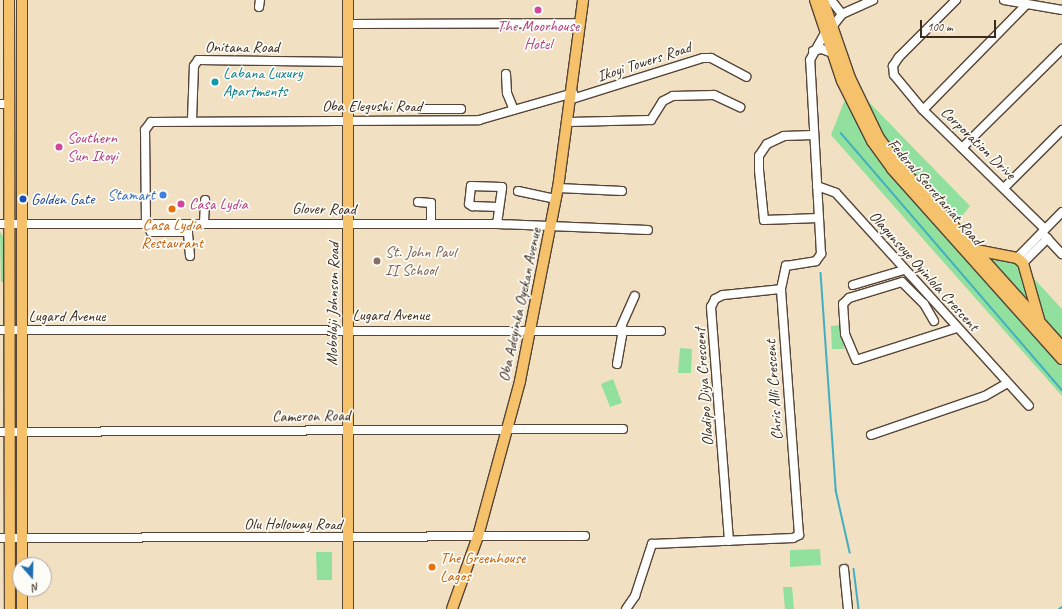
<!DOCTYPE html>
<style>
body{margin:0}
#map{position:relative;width:1062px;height:609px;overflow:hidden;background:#f2e0c3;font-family:Caveat,sans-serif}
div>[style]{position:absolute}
.green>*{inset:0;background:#91e09e}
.stream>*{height:1.5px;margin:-0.75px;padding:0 0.75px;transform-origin:0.75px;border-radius:0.75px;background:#42afc0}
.roads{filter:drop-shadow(1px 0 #564537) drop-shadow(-1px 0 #564537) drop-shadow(0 1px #564537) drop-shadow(0 -1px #564537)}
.minor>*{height:8px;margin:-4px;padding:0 4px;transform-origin:4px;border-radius:4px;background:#fff}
.major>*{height:10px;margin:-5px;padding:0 5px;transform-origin:5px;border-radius:5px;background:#f5c16b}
.dots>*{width:11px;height:11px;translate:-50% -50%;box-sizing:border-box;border:2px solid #fdfcf7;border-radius:50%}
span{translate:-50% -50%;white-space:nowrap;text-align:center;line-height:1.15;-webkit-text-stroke:3.5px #fdfcf7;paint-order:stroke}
.hotel-label{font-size:16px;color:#b23c85}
.left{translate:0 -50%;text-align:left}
.street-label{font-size:16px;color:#3b2a1e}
.culture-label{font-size:16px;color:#0d838f}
.shop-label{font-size:16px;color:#366cbe}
.right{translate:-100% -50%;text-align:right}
.transit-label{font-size:16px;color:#164399}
.food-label{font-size:16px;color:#c56008}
.education-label{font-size:16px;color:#785e54}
.north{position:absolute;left:12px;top:557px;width:40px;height:40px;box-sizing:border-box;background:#fdfcf7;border:1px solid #afa8a0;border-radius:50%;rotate:160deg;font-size:11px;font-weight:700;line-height:16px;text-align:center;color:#3b2a1e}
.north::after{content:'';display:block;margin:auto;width:14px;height:18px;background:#1f6fb2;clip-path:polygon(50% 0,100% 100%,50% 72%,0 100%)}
.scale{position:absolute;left:920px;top:20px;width:76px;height:18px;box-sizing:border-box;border:2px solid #3b2a1e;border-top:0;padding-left:5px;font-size:12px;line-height:14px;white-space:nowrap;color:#3b2a1e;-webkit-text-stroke:3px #fdfcf7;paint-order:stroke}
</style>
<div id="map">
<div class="green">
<div style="clip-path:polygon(863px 96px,970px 206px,946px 236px,1062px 366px,1062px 396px,831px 135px,844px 102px)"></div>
<div style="clip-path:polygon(0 232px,5px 239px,5px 282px,1px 282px)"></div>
<div style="clip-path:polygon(984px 253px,1014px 257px,1062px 309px,1062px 341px)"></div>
<div style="clip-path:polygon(842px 325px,844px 349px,832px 349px,831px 326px)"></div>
<div style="clip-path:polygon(680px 348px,692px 349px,691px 373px,678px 373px)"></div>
<div style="clip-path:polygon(613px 379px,622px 403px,610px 407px,601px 384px)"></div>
<div style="clip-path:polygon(820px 549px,821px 565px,790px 567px,790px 550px)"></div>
<div style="clip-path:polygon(316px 552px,332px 552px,332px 580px,317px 580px)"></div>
<div style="clip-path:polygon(792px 587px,794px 609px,785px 609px,783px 587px)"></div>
</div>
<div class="stream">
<div style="left:841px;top:133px;width:339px;rotate:49.3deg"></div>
<div style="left:821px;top:273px;width:218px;rotate:86deg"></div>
<div style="left:836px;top:490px;width:64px;rotate:77.3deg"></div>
<div style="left:854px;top:569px;width:40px;rotate:82.9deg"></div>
<div style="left:1059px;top:609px;width:4px;rotate:-34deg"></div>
</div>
<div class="roads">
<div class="minor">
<div style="left:831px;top:0;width:18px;rotate:52deg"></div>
<div style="left:956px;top:0;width:81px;rotate:135deg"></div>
<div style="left:899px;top:57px;width:11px;rotate:124deg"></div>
<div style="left:893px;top:66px;width:9px;rotate:84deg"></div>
<div style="left:894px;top:75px;width:45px;rotate:50.4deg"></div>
<div style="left:923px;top:110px;width:170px;rotate:44.3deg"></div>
<div style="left:1004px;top:0;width:59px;rotate:9.8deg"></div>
<div style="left:259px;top:7px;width:7px;rotate:-82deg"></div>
<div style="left:349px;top:24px;width:231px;rotate:-0.2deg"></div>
<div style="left:832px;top:27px;width:16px;rotate:-52deg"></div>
<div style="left:842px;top:14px;width:34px;rotate:-24deg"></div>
<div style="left:813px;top:51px;width:9px;rotate:-13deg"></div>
<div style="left:822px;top:49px;width:11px;rotate:22deg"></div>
<div style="left:506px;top:74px;width:19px;rotate:87deg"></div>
<div style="left:507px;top:93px;width:18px;rotate:68deg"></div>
<div style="left:572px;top:99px;width:137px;rotate:-17.4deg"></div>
<div style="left:703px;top:58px;width:8px"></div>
<div style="left:711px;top:58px;width:40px;rotate:28deg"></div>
<div style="left:0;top:104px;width:10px"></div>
<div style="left:422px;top:109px;width:39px"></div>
<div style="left:923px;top:110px;width:147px;rotate:-45.6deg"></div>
<div style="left:192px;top:120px;width:54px;rotate:-87.9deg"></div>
<div style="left:194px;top:66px;width:7px;rotate:-56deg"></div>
<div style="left:198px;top:60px;width:150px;rotate:0.8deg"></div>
<div style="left:569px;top:122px;width:82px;rotate:-1.4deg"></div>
<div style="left:651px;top:120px;width:22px;rotate:-58deg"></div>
<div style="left:663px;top:101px;width:11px;rotate:-27deg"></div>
<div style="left:673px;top:96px;width:41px;rotate:-1.4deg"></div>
<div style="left:714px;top:95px;width:29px;rotate:25deg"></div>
<div style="left:813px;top:135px;width:29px;rotate:178deg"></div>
<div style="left:784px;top:136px;width:19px;rotate:155deg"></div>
<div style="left:767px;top:144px;width:14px;rotate:124deg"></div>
<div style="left:759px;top:156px;width:14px;rotate:90deg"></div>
<div style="left:759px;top:170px;width:50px;rotate:84.3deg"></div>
<div style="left:764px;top:220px;width:55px;rotate:-2.1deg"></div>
<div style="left:962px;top:148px;width:141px;rotate:-44.7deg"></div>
<div style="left:817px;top:186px;width:20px;rotate:20deg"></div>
<div style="left:836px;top:193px;width:287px;rotate:47.8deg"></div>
<div style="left:558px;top:188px;width:64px;rotate:2.7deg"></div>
<div style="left:1004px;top:188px;width:82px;rotate:-45deg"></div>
<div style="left:518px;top:191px;width:39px;rotate:12deg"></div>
<div style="left:418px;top:202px;width:13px;rotate:4deg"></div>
<div style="left:431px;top:203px;width:21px;rotate:90deg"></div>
<div style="left:204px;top:222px;width:22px;rotate:-87deg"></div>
<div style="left:0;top:224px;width:497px"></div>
<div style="left:497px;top:224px;width:151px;rotate:2.3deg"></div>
<div style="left:497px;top:224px;width:37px;rotate:-82deg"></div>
<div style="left:502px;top:187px;width:31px;rotate:-178deg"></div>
<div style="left:471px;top:186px;width:18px;rotate:96deg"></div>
<div style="left:469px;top:204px;width:4px;rotate:34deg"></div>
<div style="left:472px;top:206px;width:26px;rotate:2deg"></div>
<div style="left:1044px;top:235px;width:26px;rotate:47deg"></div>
<div style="left:190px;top:256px;width:24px;rotate:-95deg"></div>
<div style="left:188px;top:232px;width:37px;rotate:180deg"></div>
<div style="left:151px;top:232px;width:10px;rotate:-119deg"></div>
<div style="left:146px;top:223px;width:93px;rotate:-90.6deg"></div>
<div style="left:145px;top:130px;width:10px;rotate:-53deg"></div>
<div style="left:151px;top:122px;width:328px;rotate:-0.3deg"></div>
<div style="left:479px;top:120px;width:98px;rotate:-16deg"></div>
<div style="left:1017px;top:258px;width:64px;rotate:-45.6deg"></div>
<div style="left:1023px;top:263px;width:35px;rotate:-45deg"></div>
<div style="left:853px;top:285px;width:53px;rotate:-16.4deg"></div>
<div style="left:934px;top:321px;width:20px;rotate:-120deg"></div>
<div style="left:924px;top:304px;width:31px;rotate:-135deg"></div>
<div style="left:902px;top:282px;width:55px;rotate:163.2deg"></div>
<div style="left:849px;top:298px;width:8px;rotate:135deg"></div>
<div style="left:843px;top:304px;width:30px;rotate:86deg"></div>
<div style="left:845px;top:334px;width:28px;rotate:67deg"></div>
<div style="left:856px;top:360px;width:105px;rotate:-17.7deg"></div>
<div style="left:620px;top:329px;width:36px;rotate:-66deg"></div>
<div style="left:0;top:330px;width:661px;rotate:0.09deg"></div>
<div style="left:617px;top:364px;width:35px;rotate:-80deg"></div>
<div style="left:0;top:432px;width:623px;rotate:-0.28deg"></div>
<div style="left:871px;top:435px;width:120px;rotate:-18.9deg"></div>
<div style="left:985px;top:396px;width:24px;rotate:-30deg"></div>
<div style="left:0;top:538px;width:585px;rotate:-0.2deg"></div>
<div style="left:729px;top:541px;width:235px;rotate:-94.4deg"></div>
<div style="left:711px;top:307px;width:9px;rotate:-63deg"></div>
<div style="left:715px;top:299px;width:9px;rotate:-27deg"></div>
<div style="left:723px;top:295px;width:58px;rotate:-5.9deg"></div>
<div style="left:844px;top:569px;width:40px;rotate:84.3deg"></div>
<div style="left:626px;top:609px;width:16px;rotate:-55deg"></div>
<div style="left:635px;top:596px;width:55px;rotate:-71.9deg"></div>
<div style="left:652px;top:544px;width:141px;rotate:-2.4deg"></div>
<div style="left:793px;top:538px;width:7px;rotate:-27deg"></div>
<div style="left:799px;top:535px;width:247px;rotate:-94.2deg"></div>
<div style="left:781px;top:289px;width:24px;rotate:-78deg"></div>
<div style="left:786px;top:266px;width:30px;rotate:-9deg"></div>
<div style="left:816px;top:261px;width:9px;rotate:-54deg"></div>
<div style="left:821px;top:254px;width:194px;rotate:-93.2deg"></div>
<div style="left:810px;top:60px;width:31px;rotate:-61deg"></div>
</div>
<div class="major">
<div style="left:9px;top:0;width:609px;rotate:89.91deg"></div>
<div style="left:22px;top:0;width:565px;rotate:90deg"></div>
<div style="left:815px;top:0;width:85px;rotate:71.6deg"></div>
<div style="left:842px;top:81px;width:67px;rotate:63.4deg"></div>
<div style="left:872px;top:141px;width:34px;rotate:54deg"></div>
<div style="left:892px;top:169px;width:255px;rotate:48.2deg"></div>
<div style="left:823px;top:0;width:83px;rotate:70.9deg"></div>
<div style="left:850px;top:78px;width:67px;rotate:64.2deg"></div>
<div style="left:879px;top:138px;width:32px;rotate:54deg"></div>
<div style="left:898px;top:164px;width:246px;rotate:48.1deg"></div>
<div style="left:976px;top:250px;width:42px;rotate:11deg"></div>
<div style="left:1017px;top:258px;width:8px;rotate:40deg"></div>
<div style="left:1023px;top:263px;width:58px;rotate:74.1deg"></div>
<div style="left:22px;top:609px;width:20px;rotate:-90deg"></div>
<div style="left:348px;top:609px;width:609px;rotate:-90deg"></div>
<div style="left:452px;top:609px;width:77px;rotate:-70.4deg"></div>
<div style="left:478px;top:536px;width:161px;rotate:-74.8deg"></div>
<div style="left:520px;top:381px;width:197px;rotate:-78.9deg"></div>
<div style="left:558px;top:188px;width:190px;rotate:-82.4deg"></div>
</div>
</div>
<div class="dots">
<div style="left:538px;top:10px;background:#d1479c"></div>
<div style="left:215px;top:82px;background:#0f9aa8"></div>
<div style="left:59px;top:147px;background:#d1479c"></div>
<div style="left:163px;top:195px;background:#3f7fe0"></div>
<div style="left:23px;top:199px;background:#1a4fb4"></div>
<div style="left:181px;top:204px;background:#d1479c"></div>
<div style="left:172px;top:209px;background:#e8710a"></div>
<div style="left:377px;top:261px;background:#8d6e63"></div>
<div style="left:432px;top:567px;background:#e8710a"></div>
</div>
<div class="hotel-label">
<span style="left:538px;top:35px">The Moorhouse<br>Hotel</span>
<span class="left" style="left:67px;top:147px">Southern<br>Sun Ikoyi</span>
<span class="left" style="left:189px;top:204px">Casa Lydia</span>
</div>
<div class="street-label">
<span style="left:242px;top:47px">Onitana Road</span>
<span style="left:644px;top:62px;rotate:-18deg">Ikoyi Towers Road</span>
<span style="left:372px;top:106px">Oba Elegushi Road</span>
<span style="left:978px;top:143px;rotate:44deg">Corporation Drive</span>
<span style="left:935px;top:192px;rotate:49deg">Federal Secretariat Road</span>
<span style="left:324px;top:209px;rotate:1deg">Glover Road</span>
<span style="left:924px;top:271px;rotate:48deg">Olagunsoye Oyinlola Crescent</span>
<span style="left:333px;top:304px;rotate:-89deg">Mobolaji Johnson Road</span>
<span style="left:520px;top:305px;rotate:-78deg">Oba Adeyinka Oyekan Avenue</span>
<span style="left:391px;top:315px">Lugard Avenue</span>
<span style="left:67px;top:316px">Lugard Avenue</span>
<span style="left:704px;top:387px;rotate:-94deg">Oladipo Diya Crescent</span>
<span style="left:774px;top:390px;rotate:-94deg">Chris Alli Crescent</span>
<span style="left:311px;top:416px;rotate:-1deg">Cameron Road</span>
<span style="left:293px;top:524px">Olu Holloway Road</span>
</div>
<div class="culture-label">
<span class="left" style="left:223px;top:82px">Labana Luxury<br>Apartments</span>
</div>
<div class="shop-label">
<span class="right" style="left:155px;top:195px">Stamart</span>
</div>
<div class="transit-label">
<span class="left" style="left:31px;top:199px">Golden Gate</span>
</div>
<div class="food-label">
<span style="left:172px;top:234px">Casa Lydia<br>Restaurant</span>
<span class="left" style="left:440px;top:567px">The Greenhouse<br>Lagos</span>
</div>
<div class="education-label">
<span class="left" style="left:385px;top:261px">St. John Paul<br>II School</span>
</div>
<div class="north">N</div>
<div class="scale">100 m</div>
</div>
